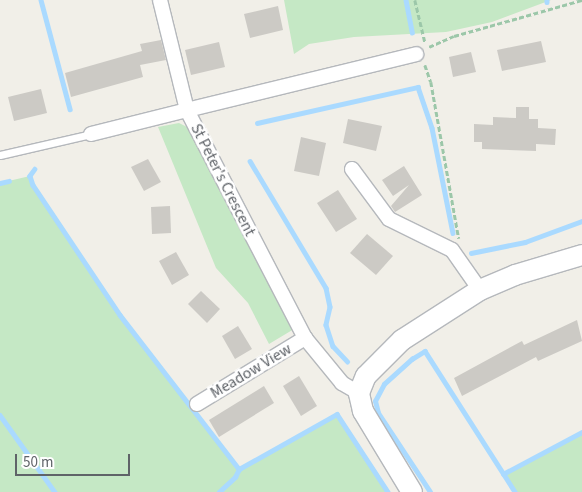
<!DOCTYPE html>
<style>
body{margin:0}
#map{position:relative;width:582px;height:492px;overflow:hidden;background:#f1efe8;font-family:"Source Sans 3",sans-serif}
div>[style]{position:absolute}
.green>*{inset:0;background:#c5e8c5}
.stream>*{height:4.5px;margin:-2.25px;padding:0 2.25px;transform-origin:2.25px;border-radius:2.25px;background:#aadaff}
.building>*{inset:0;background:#cccac5}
.path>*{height:2.5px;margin-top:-1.25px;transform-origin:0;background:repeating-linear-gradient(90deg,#9cc7a9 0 5px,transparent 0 7.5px)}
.roads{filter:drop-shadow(1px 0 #b5b8bc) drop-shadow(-1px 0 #b5b8bc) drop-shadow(0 1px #b5b8bc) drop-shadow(0 -1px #b5b8bc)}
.service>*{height:7px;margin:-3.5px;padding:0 3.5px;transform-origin:3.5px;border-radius:3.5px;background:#fff}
.minor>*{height:14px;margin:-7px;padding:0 7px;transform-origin:7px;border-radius:7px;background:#fff}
.secondary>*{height:20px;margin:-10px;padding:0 10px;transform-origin:10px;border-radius:10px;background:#fff}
span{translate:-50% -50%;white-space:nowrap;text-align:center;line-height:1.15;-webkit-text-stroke:5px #fff;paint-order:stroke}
.street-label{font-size:16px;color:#5f6368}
.scale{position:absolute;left:15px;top:454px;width:115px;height:22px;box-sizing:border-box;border:2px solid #5f6368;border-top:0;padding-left:6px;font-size:15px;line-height:18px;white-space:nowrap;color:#5f6368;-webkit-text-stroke:4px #fff;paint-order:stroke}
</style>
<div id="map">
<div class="green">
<div style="clip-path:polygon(284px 0,551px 0,492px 22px,446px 32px,354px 37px,309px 44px,294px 54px)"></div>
<div style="clip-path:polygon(179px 123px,187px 127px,193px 138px,294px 329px,269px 344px,248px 303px,216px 268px,158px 127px)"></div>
<div style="clip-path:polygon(30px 176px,33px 185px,120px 315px,239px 469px,337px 414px,388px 492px,0 492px,0 183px)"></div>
<div style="clip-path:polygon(582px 432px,582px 492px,515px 492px,503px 474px)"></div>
</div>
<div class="stream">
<div style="left:41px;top:0;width:113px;rotate:75.1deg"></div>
<div style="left:406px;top:0;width:33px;rotate:79deg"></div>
<div style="left:547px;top:0;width:2px;rotate:90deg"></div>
<div style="left:257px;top:123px;width:165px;rotate:-12.6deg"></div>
<div style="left:418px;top:87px;width:43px;rotate:71.1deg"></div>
<div style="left:432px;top:128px;width:107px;rotate:78.7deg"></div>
<div style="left:250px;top:161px;width:148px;rotate:59.1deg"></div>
<div style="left:326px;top:288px;width:19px;rotate:78deg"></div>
<div style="left:330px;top:307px;width:18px;rotate:103deg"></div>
<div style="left:326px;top:325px;width:22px;rotate:72deg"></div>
<div style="left:333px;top:346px;width:21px;rotate:47deg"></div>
<div style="left:35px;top:169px;width:9px;rotate:126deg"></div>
<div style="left:30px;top:176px;width:9px;rotate:72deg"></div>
<div style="left:33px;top:185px;width:156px;rotate:56.2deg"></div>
<div style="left:120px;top:315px;width:195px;rotate:52.3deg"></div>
<div style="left:0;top:183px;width:9px;rotate:-13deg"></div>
<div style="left:471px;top:253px;width:55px;rotate:-11.5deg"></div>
<div style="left:525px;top:242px;width:61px;rotate:-20.2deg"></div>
<div style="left:0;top:415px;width:95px;rotate:54.5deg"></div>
<div style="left:503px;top:474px;width:89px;rotate:-28deg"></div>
<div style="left:219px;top:492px;width:22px;rotate:-43deg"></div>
<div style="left:235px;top:477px;width:9px;rotate:-63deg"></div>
<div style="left:239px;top:469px;width:112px;rotate:-29.3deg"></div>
<div style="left:337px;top:414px;width:93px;rotate:56.8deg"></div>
<div style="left:430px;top:492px;width:95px;rotate:-123.4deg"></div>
<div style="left:378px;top:413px;width:12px;rotate:-104deg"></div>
<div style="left:375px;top:401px;width:19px;rotate:-62deg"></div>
<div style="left:384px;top:384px;width:38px;rotate:-42deg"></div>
<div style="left:412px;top:359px;width:15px;rotate:-32deg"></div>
<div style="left:425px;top:351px;width:167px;rotate:57.4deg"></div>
</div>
<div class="building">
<div style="clip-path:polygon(278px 6px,283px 30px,250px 38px,244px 14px)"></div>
<div style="clip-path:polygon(161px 40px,166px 60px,140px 65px,143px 77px,71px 97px,65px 73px,142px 51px,140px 44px)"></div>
<div style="clip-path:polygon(541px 41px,546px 62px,502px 71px,497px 50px)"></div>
<div style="clip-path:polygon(219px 42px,225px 67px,191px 75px,185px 50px)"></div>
<div style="clip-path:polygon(471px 52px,476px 72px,453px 77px,449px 57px)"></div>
<div style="clip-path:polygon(41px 89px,47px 113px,14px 121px,8px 97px)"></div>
<div style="clip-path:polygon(516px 107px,529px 107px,529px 119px,538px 119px,538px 128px,556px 129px,555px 145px,536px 144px,536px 151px,482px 149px,482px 142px,474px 142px,474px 124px,493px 125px,493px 117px,516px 118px)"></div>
<div style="clip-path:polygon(348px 119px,382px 126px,376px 151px,343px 143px)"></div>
<div style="clip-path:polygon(301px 137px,326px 143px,319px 176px,294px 171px)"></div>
<div style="clip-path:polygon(148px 159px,161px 182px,144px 191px,131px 167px)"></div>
<div style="clip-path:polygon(404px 166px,422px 195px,395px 212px,391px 206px,409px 185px,393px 196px,382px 180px)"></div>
<div style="clip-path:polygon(338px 190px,357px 219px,336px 232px,317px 203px)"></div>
<div style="clip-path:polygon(170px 206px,171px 233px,152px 234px,151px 207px)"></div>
<div style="clip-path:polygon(367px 234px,393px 256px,376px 275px,350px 253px)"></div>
<div style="clip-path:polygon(176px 252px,189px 275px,172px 285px,159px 261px)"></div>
<div style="clip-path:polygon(201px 291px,220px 309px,207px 323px,188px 304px)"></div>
<div style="clip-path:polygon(577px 320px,582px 341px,538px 361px,536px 357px,462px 396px,454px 378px,522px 341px,524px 345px)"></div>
<div style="clip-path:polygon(238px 326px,252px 349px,235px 359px,222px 336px)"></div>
<div style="clip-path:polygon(299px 376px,317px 406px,301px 416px,283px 386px)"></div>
<div style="clip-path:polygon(264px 386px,274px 403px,219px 437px,209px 420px)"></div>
</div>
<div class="path">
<div style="left:415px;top:0;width:43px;rotate:76.6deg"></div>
<div style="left:429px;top:47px;width:27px;rotate:-24deg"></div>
<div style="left:454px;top:36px;width:133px;rotate:-15.7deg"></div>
<div style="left:425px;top:65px;width:18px;rotate:71deg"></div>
<div style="left:431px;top:82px;width:159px;rotate:79.9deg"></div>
</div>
<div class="roads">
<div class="service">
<div style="left:0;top:155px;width:93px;rotate:-13deg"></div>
</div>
<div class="minor">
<div style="left:91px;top:134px;width:99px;rotate:-14deg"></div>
<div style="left:187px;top:110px;width:113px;rotate:-103.8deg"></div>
<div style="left:352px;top:169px;width:62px;rotate:53.5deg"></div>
<div style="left:389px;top:219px;width:70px;rotate:26.2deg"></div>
<div style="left:452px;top:250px;width:49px;rotate:55deg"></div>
<div style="left:359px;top:393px;width:20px;rotate:-150deg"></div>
<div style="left:342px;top:383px;width:58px;rotate:-129.4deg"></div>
<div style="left:305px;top:338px;width:257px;rotate:-117.4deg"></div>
<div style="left:187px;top:110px;width:236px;rotate:-13.7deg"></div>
<div style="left:197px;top:404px;width:127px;rotate:-31.4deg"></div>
</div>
<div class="secondary">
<div style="left:412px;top:492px;width:95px;rotate:-121.2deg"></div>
<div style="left:363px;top:411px;width:18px;rotate:-103deg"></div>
<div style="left:359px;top:393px;width:18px;rotate:-68deg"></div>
<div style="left:366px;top:376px;width:51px;rotate:-45deg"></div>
<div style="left:402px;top:340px;width:93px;rotate:-32.7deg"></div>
<div style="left:480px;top:290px;width:38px;rotate:-23deg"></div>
<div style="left:515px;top:275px;width:70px;rotate:-16.6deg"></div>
</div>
</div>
<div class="street-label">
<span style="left:223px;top:180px;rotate:63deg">St Peter's Crescent</span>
<span style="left:251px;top:371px;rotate:-31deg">Meadow View</span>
</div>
<div class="scale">50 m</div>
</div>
